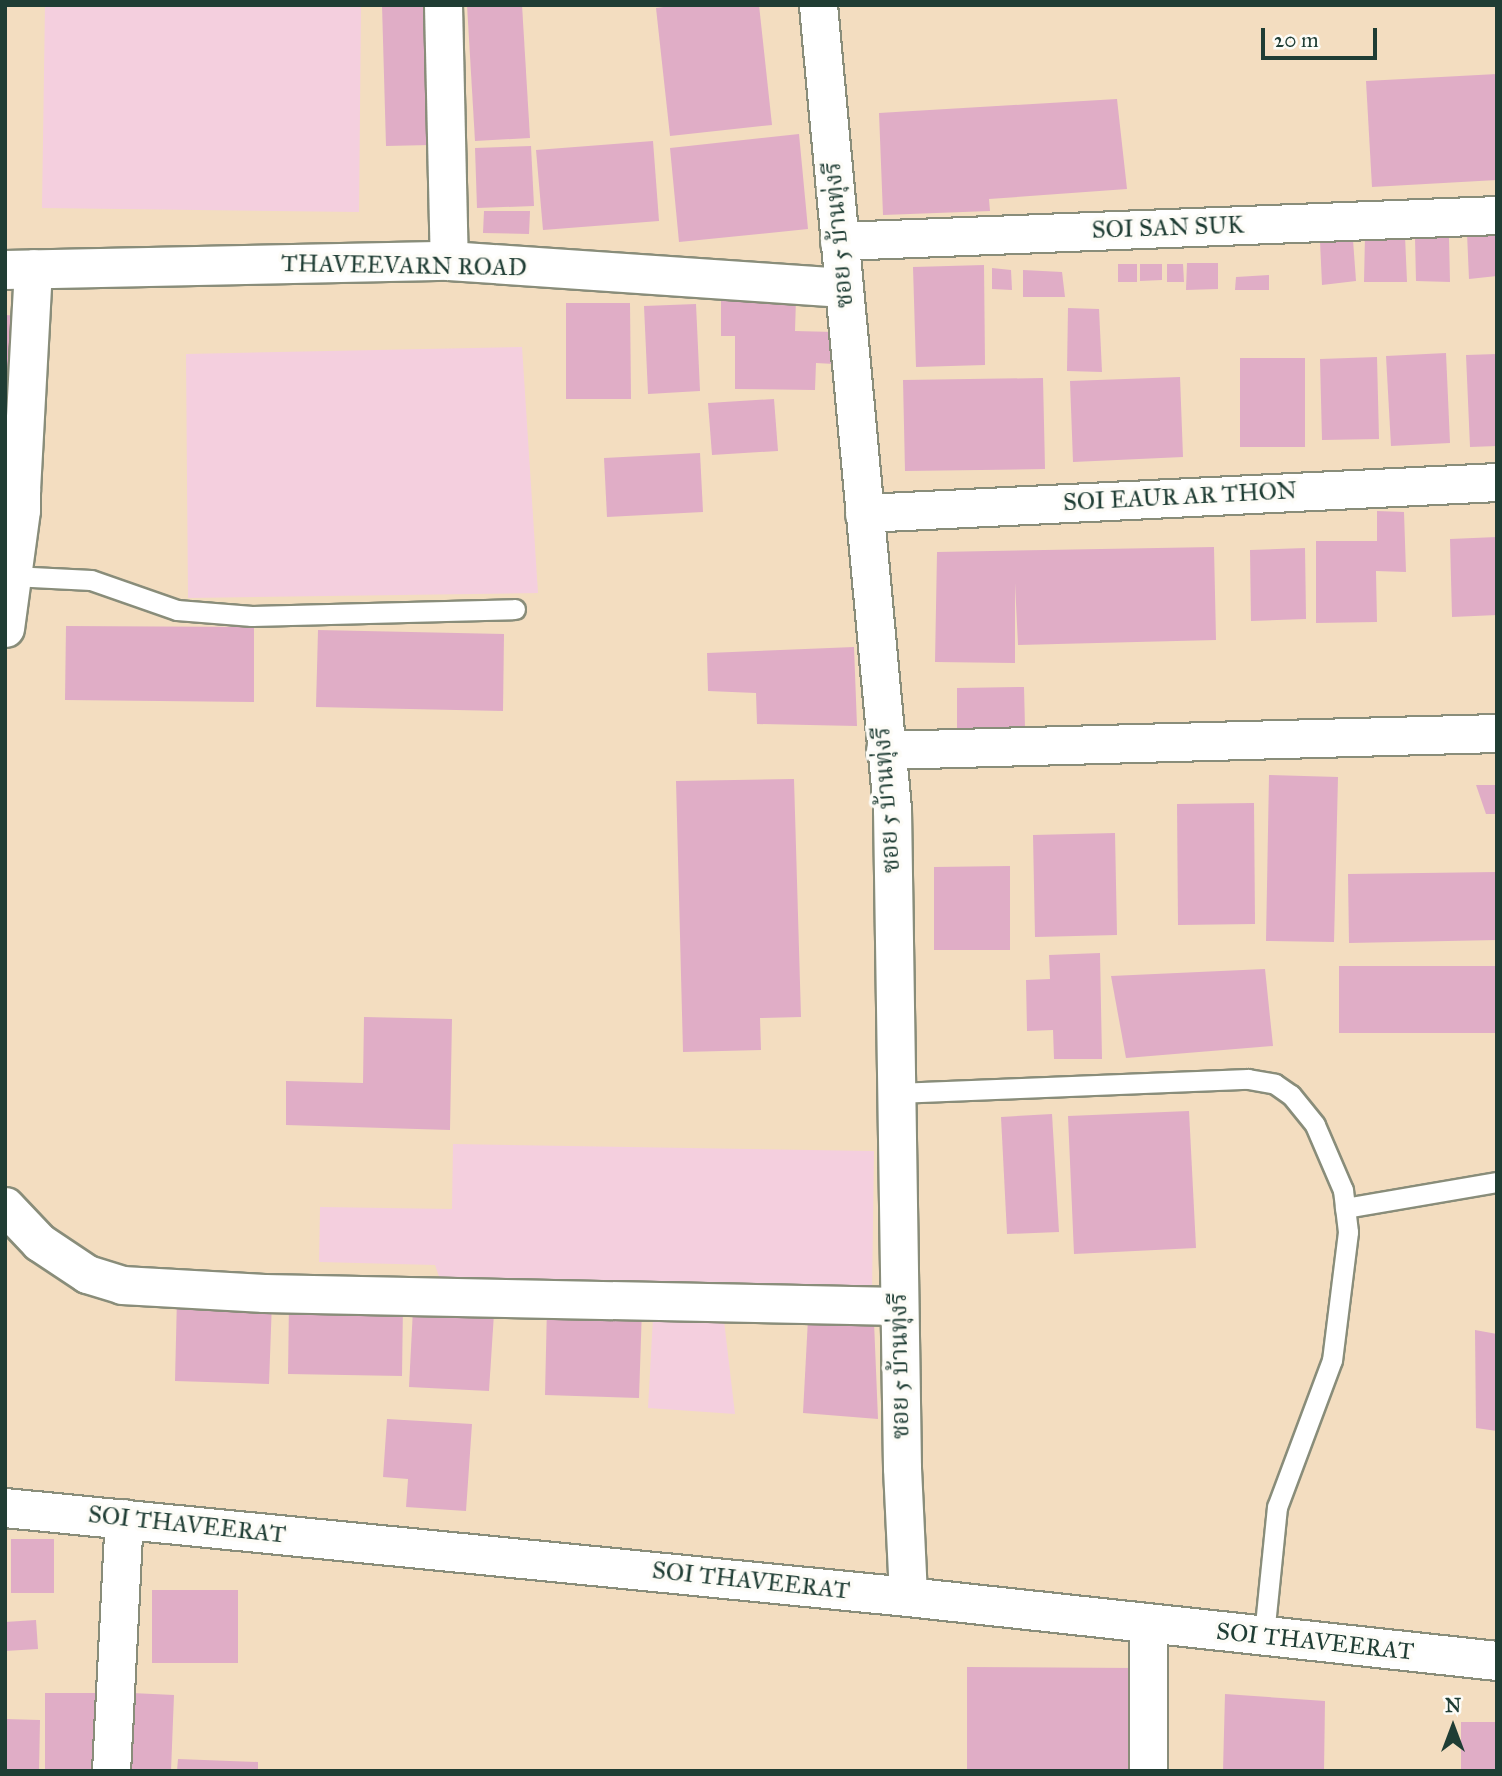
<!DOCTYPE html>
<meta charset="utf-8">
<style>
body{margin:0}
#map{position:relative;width:1502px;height:1776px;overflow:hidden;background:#f3ddc0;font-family:"IM FELL Great Primer","Noto Serif Thai",serif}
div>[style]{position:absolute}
.built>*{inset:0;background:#f4cfde}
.building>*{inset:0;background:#e0adc6}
.roads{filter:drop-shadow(2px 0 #898d7a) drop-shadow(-2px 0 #898d7a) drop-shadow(0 2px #898d7a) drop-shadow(0 -2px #898d7a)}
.service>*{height:19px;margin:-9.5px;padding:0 9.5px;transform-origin:9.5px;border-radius:9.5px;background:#fff}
.minor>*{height:37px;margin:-18.5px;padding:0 18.5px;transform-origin:18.5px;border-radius:18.5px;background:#fff}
.tertiary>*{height:38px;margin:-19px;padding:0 19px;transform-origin:19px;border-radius:19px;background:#fff}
span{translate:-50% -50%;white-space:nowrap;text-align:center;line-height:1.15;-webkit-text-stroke:7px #fdfcf7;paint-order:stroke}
.street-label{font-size:24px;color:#1f3d34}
.frame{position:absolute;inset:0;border:7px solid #1f3d34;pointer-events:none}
.north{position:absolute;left:1418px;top:1692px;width:70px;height:70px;-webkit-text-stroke:5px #fdfcf7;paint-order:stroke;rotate:0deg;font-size:19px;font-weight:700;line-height:28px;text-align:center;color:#1f3d34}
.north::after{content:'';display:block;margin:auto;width:24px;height:32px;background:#1f3d34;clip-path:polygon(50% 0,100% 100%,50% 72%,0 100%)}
.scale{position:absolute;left:1261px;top:28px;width:116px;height:32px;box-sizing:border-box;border:4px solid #1f3d34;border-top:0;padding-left:9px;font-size:21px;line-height:24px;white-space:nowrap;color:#1f3d34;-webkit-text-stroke:5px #fdfcf7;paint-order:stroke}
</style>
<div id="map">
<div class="built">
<div style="clip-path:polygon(45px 5px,361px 5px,359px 212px,42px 208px)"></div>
<div style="clip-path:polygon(522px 347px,538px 593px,188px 598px,186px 354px)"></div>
<div style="clip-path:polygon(453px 1144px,874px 1151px,872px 1292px,442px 1285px,435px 1265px,319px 1262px,320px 1207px,452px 1209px)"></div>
<div style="clip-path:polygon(653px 1318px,724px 1321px,735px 1414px,648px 1408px)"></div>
</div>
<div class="building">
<div style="clip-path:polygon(382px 5px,427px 5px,431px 145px,386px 146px)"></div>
<div style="clip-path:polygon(467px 5px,522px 5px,530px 138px,475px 141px)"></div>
<div style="clip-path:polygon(679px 5px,759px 5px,772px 125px,670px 136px,656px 8px)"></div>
<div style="clip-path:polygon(1497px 74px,1497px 180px,1372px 187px,1366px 81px)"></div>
<div style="clip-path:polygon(1117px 99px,1127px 189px,989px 199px,990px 211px,883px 215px,879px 113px)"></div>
<div style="clip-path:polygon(799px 134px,808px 229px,679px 242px,670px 148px)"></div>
<div style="clip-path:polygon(653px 141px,659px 221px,543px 230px,536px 150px)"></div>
<div style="clip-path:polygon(531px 146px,534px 206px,477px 208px,475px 148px)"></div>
<div style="clip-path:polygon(484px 211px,530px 211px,529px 234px,483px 233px)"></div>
<div style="clip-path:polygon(1497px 232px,1497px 276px,1469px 279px,1467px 233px)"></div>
<div style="clip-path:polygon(1365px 236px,1405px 236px,1407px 282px,1364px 282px)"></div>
<div style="clip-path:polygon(1415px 237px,1449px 238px,1450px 282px,1416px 281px)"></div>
<div style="clip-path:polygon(1353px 240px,1356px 281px,1322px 285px,1320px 241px)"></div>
<div style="clip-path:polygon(1187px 263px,1218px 263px,1218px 289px,1186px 290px)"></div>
<div style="clip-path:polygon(1118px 264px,1137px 264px,1137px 282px,1118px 282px)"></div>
<div style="clip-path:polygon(1140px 264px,1162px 264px,1162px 280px,1140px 281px)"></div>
<div style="clip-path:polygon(1167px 264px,1183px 264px,1184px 282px,1167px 282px)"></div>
<div style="clip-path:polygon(984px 265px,985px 365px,916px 367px,913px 267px)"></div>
<div style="clip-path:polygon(992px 268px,1011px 270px,1012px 290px,992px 289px)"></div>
<div style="clip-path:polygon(1023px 270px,1062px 272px,1065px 297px,1023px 297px)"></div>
<div style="clip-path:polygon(1269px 275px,1269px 290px,1235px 290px,1236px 277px)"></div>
<div style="clip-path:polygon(721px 297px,796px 299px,795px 331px,834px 332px,834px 364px,816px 363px,815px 390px,735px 389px,735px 336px,721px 336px)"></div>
<div style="clip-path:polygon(566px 303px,630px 303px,631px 399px,566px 399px)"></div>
<div style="clip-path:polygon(696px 304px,700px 391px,648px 394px,644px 306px)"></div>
<div style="clip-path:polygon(1068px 308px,1099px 309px,1102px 372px,1067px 371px)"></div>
<div style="clip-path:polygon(5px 315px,22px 316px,5px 451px)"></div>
<div style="clip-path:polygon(1446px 353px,1450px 443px,1391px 446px,1386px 356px)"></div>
<div style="clip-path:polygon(1497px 354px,1497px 446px,1470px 447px,1466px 355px)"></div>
<div style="clip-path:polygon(1377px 357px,1379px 439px,1322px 440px,1320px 359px)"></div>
<div style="clip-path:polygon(1240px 358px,1305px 358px,1305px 447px,1240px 447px)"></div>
<div style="clip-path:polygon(1180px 377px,1183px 457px,1073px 462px,1070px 381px)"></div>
<div style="clip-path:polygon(1043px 378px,1045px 469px,905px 471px,903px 380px)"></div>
<div style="clip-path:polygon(774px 399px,778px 451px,712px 455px,708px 403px)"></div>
<div style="clip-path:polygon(700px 453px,703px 512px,607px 517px,604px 458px)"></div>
<div style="clip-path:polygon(1377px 511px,1404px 512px,1406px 572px,1376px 571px,1377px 622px,1316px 623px,1316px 541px,1377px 541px)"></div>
<div style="clip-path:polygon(1497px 537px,1497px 615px,1452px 617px,1450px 539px)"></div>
<div style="clip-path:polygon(1214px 547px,1216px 640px,1018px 645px,1015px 583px,1015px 663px,935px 662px,937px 552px)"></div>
<div style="clip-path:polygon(1305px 548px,1306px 619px,1251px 621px,1250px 550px)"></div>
<div style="clip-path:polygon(66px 626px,254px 627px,254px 702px,65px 700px)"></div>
<div style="clip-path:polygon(318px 630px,504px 634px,503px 711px,316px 707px)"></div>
<div style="clip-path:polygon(854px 647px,857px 726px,757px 724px,756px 693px,708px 691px,707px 653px)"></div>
<div style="clip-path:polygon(1024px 687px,1025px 728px,957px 729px,957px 688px)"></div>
<div style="clip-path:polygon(1269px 775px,1338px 777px,1334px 942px,1266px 941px)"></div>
<div style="clip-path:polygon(794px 779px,801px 1017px,760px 1018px,761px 1050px,683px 1052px,676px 781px)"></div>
<div style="clip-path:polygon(1476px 785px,1497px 785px,1497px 814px,1486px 814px)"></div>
<div style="clip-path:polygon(1254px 803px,1255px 924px,1178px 925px,1177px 804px)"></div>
<div style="clip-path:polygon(1115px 833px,1117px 935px,1035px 937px,1033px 835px)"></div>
<div style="clip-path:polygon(1010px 866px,1010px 950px,934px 950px,934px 867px)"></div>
<div style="clip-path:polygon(1497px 872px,1497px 940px,1349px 943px,1348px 874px)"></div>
<div style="clip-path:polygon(1100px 953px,1102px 1059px,1054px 1059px,1053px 1030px,1027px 1031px,1026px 980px,1050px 979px,1049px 955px)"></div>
<div style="clip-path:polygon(1339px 966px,1497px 966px,1497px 1033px,1339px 1033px)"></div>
<div style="clip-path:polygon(1265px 969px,1273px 1046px,1126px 1058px,1111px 976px)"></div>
<div style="clip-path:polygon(364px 1017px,452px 1019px,450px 1130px,286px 1125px,286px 1081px,363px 1083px)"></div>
<div style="clip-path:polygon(1189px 1111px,1196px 1248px,1074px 1254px,1068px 1116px)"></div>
<div style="clip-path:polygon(1052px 1114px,1059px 1232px,1007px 1234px,1001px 1117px)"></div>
<div style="clip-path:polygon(177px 1297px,272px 1301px,269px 1384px,175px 1381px)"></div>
<div style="clip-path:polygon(289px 1303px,403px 1304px,402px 1376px,288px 1374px)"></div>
<div style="clip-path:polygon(547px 1306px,642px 1308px,639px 1398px,545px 1395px)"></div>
<div style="clip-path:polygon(413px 1309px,494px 1313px,489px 1391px,409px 1387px)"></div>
<div style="clip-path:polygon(808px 1319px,874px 1322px,878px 1419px,803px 1413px)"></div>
<div style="clip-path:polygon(1475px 1330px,1497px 1334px,1497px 1431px,1476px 1428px)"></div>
<div style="clip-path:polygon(387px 1419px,472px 1424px,466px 1511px,406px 1507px,408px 1479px,383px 1477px)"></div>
<div style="clip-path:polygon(11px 1539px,54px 1539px,54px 1593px,11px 1593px)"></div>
<div style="clip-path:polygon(152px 1590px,238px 1590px,238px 1663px,152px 1663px)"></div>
<div style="clip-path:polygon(36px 1620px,38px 1649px,5px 1651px,5px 1622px)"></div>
<div style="clip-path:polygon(967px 1667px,1135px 1668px,1134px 1771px,967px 1771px)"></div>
<div style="clip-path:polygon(45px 1693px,104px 1693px,104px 1771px,45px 1771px)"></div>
<div style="clip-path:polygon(132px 1693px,174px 1695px,171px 1771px,130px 1771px)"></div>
<div style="clip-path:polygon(1225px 1694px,1325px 1701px,1324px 1771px,1223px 1771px)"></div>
<div style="clip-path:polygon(5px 1719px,40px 1720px,39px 1771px,5px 1771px)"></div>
<div style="clip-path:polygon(1461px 1722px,1497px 1722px,1497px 1771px,1461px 1771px)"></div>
<div style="clip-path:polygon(178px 1759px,258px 1762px,258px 1771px,177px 1771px)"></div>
</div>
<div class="roads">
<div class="service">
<div style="left:12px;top:576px;width:79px;rotate:2.9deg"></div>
<div style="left:91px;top:580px;width:91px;rotate:19.2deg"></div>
<div style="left:177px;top:610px;width:75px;rotate:4.6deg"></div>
<div style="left:252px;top:616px;width:263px;rotate:-1.5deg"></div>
<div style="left:896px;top:1093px;width:352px;rotate:-2.3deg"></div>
<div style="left:1248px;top:1079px;width:27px;rotate:10deg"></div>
<div style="left:1275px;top:1084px;width:19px;rotate:35deg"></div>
<div style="left:1291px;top:1095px;width:38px;rotate:51deg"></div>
<div style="left:1315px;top:1125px;width:71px;rotate:66.7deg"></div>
<div style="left:1343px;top:1190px;width:42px;rotate:83.2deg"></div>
<div style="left:1348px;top:1232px;width:129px;rotate:97.1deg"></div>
<div style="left:1332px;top:1360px;width:157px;rotate:110.5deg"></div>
<div style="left:1277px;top:1507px;width:130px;rotate:95.8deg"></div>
<div style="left:1345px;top:1208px;width:154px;rotate:-9.7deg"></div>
</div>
<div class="minor">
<div style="left:443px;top:5px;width:256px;rotate:88.7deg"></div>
<div style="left:818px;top:5px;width:807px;rotate:84.74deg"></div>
<div style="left:892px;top:809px;width:659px;rotate:89.13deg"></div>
<div style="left:902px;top:1468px;width:129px;rotate:87.3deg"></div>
<div style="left:839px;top:241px;width:659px;rotate:-2.26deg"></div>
<div style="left:5px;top:485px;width:17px;rotate:17deg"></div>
<div style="left:21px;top:490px;width:20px;rotate:90deg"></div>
<div style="left:21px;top:510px;width:119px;rotate:97.7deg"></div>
<div style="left:21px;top:490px;width:222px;rotate:-86.9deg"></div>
<div style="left:864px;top:513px;width:634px;rotate:-2.8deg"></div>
<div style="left:885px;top:750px;width:612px;rotate:-1.59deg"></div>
<div style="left:5px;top:1206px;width:50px;rotate:46.6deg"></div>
<div style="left:39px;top:1242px;width:58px;rotate:33.7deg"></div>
<div style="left:87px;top:1274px;width:37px;rotate:17deg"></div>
<div style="left:122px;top:1285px;width:142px;rotate:3.2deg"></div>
<div style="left:264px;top:1293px;width:635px;rotate:1.17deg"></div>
<div style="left:111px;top:1771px;width:253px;rotate:-87.1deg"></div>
<div style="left:1148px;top:1771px;width:147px;rotate:-90deg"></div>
</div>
<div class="tertiary">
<div style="left:5px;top:270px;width:444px;rotate:-1.2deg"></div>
<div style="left:449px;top:261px;width:396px;rotate:3.9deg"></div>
<div style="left:5px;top:1508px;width:907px;rotate:5.63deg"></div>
<div style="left:908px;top:1597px;width:592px;rotate:6.2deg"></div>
</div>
</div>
<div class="street-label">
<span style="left:1168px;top:228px;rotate:-2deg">SOI SAN SUK</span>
<span style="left:839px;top:235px;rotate:-95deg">ซอย 5 บ้านทุ่งรี</span>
<span style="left:404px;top:266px;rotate:1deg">THAVEEVARN ROAD</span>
<span style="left:1180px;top:497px;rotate:-3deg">SOI EAUR AR THON</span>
<span style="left:887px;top:800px;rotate:-94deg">ซอย 5 บ้านทุ่งรี</span>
<span style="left:900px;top:1366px;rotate:-91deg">ซอย 5 บ้านทุ่งรี</span>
<span style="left:187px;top:1525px;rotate:6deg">SOI THAVEERAT</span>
<span style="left:751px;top:1581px;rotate:6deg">SOI THAVEERAT</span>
<span style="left:1315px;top:1642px;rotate:6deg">SOI THAVEERAT</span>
</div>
<div class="frame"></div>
<div class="north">N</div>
<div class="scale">20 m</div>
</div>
